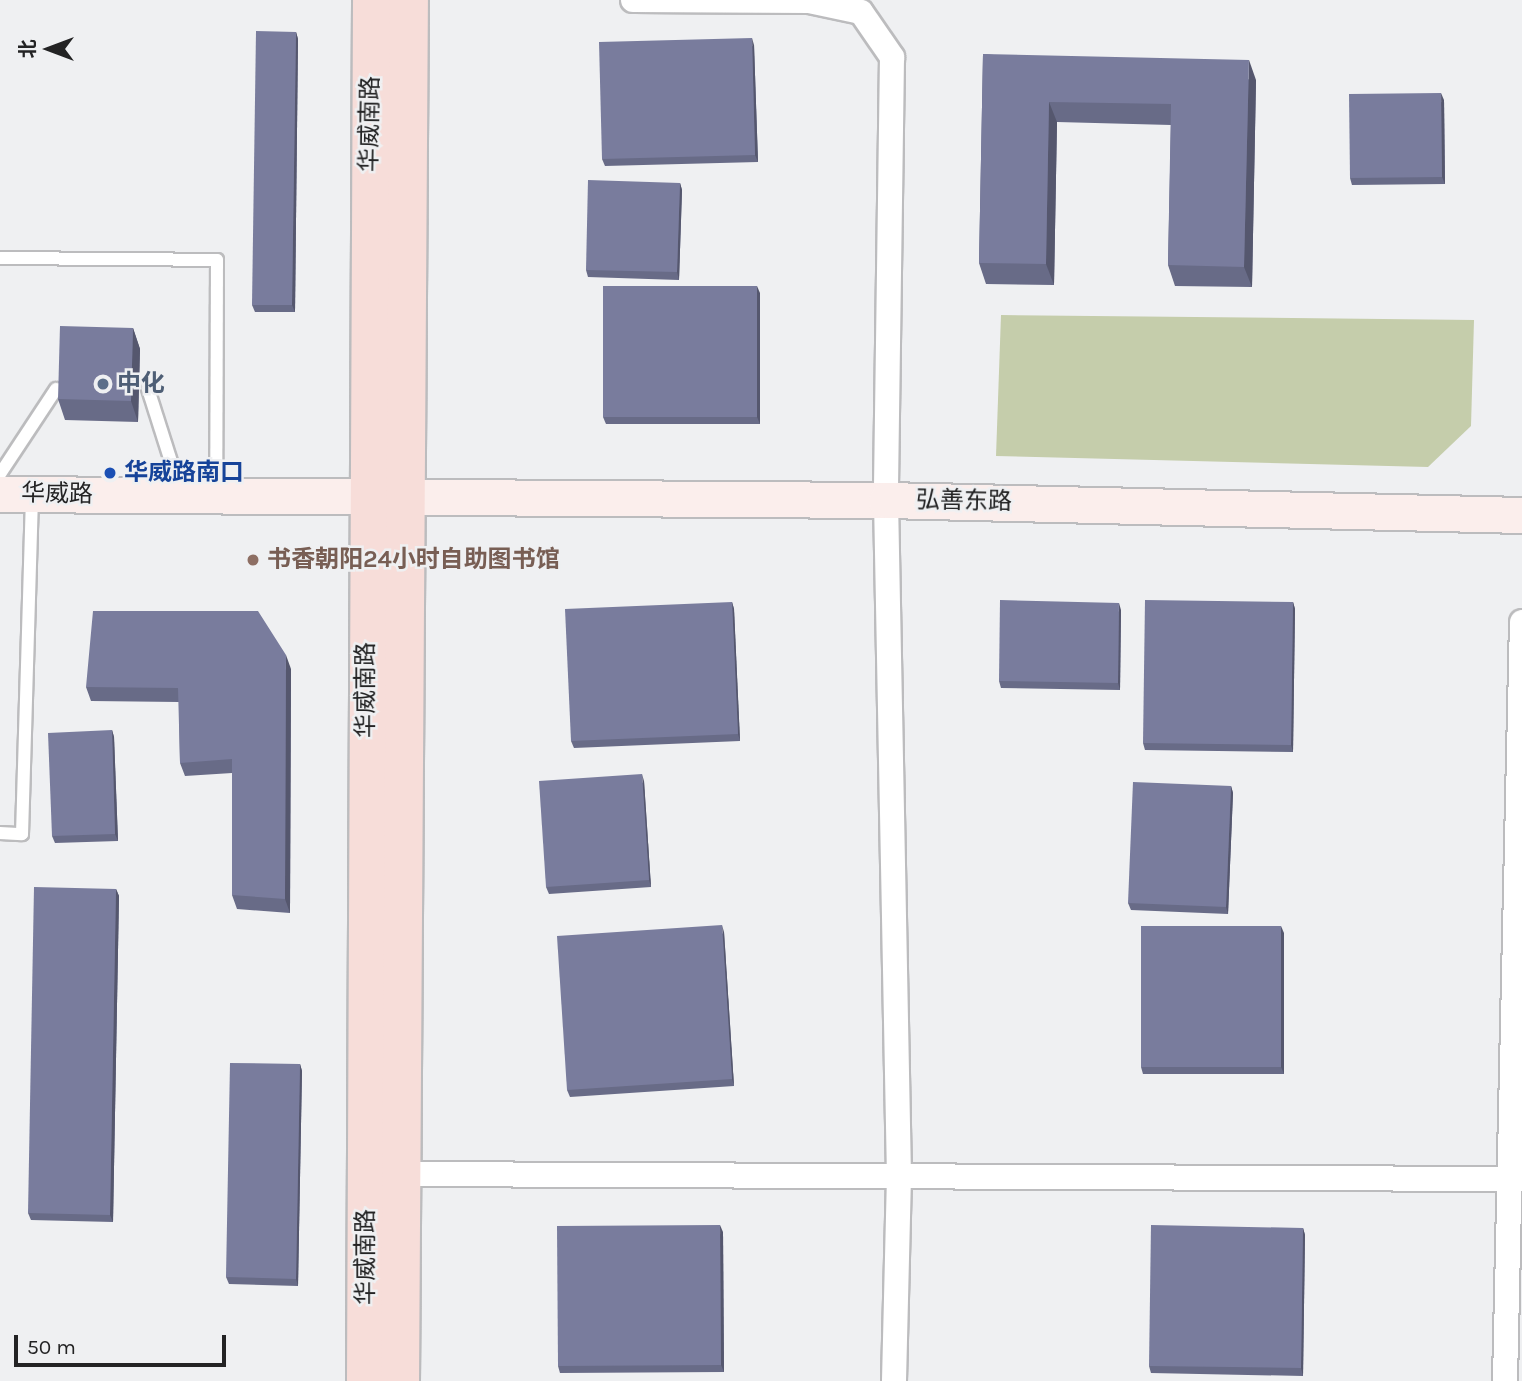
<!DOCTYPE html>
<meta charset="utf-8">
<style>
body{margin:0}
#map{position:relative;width:1522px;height:1381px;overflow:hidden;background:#eff0f2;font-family:Karla,"Noto Sans SC",sans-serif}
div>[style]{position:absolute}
.green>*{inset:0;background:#c5cdab}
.roads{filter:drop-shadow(2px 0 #bcbcbe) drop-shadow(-2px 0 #bcbcbe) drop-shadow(0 2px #bcbcbe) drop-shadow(0 -2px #bcbcbe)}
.lane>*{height:12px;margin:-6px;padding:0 6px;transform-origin:6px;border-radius:6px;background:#fff}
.street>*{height:24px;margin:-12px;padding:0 12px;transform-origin:12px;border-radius:12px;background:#fff}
.secondary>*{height:35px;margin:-17.5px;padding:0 17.5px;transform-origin:17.5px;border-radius:17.5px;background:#fbeeec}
.primary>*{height:38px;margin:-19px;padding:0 19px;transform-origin:19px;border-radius:19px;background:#f7ddd9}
.wall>*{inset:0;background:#686b87}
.shaded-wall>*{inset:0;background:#55576e}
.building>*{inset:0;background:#797c9d}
.dots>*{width:19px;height:19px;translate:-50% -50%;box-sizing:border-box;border:4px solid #eff0f2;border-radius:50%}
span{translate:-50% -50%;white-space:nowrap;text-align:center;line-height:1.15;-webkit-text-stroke:5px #eff0f2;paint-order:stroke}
.street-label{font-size:24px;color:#232324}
.service-label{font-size:24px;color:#4e5e75;font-weight:700}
.left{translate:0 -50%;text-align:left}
.transit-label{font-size:24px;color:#164399;font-weight:700}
.education-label{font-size:24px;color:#785e54;font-weight:700}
.north{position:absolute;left:14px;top:14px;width:70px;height:70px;-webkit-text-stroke:5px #eff0f2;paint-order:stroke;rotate:270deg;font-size:19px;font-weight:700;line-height:28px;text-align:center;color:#232324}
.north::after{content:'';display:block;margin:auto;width:24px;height:32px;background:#232324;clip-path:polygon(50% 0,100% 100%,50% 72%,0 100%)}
.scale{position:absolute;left:14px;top:1335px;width:212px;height:32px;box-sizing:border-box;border:4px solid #232324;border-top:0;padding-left:9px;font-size:21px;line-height:24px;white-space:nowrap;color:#232324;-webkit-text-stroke:5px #eff0f2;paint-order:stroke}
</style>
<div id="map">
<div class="green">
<div style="clip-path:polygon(1001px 315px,1474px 320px,1471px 426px,1428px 467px,996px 456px)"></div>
</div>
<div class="roads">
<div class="lane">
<div style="left:0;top:258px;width:217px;rotate:0.5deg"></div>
<div style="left:217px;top:260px;width:234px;rotate:90.2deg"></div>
<div style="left:148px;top:389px;width:109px;rotate:72.4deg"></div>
<div style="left:0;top:474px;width:102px;rotate:-56.6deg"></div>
<div style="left:0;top:833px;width:22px;rotate:3deg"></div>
<div style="left:22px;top:834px;width:336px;rotate:-88.3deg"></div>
</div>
<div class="street">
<div style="left:633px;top:0;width:176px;rotate:0.3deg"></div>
<div style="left:809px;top:1px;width:53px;rotate:11.9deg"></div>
<div style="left:861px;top:12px;width:55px;rotate:55.4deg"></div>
<div style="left:892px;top:57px;width:443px;rotate:90.8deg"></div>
<div style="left:886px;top:500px;width:676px;rotate:88.9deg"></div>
<div style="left:899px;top:1176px;width:205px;rotate:91.4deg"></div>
<div style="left:401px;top:1174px;width:1121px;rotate:0.26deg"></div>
<div style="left:1505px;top:1381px;width:759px;rotate:-88.72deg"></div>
</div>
<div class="secondary">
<div style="left:0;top:494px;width:886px;rotate:0.39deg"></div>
<div style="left:886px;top:500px;width:636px;rotate:1.35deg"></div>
</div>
<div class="primary">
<div style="left:366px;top:1381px;width:1381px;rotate:-89.75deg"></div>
<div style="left:400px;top:1381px;width:1381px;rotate:-89.63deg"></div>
</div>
</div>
<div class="wall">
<div style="clip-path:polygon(296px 32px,298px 39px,295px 312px,255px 312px,252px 305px)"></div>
<div style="clip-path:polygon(754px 45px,758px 162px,605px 166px,602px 159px)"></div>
<div style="clip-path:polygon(983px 54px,1256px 80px,1252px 287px,1175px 286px,1168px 265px,1171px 125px,1057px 122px,1054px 285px,986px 284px,979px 263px)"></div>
<div style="clip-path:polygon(1444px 100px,1445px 184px,1352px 185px,1350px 178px)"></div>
<div style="clip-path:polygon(680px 183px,682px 190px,679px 280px,588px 277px,586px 270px)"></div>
<div style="clip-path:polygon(760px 293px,760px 424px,606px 424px,603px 417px)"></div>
<div style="clip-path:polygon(133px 328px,140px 349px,138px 422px,65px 420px,58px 399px)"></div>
<div style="clip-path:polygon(732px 602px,734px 609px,740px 741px,574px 748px,571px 741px)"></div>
<div style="clip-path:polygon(1293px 602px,1295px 609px,1293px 752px,1145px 750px,1143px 743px)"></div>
<div style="clip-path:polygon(1121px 610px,1120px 690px,1001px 688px,999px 681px)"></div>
<div style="clip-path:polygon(291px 669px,290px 913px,237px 909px,232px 895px,232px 773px,185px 776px,180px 763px,179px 702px,91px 701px,86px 687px)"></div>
<div style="clip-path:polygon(112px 730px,114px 737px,118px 841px,55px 843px,52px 836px)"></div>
<div style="clip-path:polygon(644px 781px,651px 887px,549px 894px,546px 887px)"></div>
<div style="clip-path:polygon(1231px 786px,1233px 793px,1228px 914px,1131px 910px,1128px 903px)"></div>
<div style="clip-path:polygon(116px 889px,119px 896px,113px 1222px,31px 1220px,28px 1213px)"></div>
<div style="clip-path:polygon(724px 932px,734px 1086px,570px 1097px,567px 1090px)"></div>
<div style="clip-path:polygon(1284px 933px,1284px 1074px,1143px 1074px,1141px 1067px)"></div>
<div style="clip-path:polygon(300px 1064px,302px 1071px,298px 1286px,229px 1284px,226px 1277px)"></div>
<div style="clip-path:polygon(1303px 1228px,1305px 1235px,1303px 1376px,1151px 1373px,1149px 1366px)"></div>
<div style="clip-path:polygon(723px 1232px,724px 1372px,560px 1373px,558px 1366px)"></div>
</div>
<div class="shaded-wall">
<div style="clip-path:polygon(296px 32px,298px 39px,295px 312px,292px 305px)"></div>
<div style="clip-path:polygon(752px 38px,754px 45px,758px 162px,755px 155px)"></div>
<div style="clip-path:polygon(1249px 60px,1256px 80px,1252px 287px,1244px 267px)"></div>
<div style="clip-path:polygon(1441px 93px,1444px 100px,1445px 184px,1442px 177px)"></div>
<div style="clip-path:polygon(1049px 102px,1057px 122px,1054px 285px,1046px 264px)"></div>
<div style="clip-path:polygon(680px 183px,682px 190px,679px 280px,677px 272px)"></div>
<div style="clip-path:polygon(757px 286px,760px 293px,760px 424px,757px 417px)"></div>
<div style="clip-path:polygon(133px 328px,140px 349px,138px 422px,131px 401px)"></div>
<div style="clip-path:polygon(732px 602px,734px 609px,740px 741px,738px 734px)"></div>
<div style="clip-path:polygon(1293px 602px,1295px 609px,1293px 752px,1291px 745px)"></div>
<div style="clip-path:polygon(1119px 603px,1121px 610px,1120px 690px,1118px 683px)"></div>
<div style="clip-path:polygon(286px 655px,291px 669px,290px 913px,285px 899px)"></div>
<div style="clip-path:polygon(112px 730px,114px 737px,118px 841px,115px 834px)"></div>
<div style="clip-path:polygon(642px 774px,644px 781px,651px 887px,649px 880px)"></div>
<div style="clip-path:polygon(1231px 786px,1233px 793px,1228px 914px,1226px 907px)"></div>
<div style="clip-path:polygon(116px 889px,119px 896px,113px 1222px,110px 1215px)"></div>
<div style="clip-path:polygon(722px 925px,724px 932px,734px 1086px,732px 1079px)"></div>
<div style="clip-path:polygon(1281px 926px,1284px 933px,1284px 1074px,1281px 1067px)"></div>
<div style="clip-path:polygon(300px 1064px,302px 1071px,298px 1286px,296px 1279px)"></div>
<div style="clip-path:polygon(720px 1225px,723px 1232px,724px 1372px,721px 1365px)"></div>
<div style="clip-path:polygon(1303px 1228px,1305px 1235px,1303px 1376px,1301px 1368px)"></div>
</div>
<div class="building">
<div style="clip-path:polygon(256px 31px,296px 32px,292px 305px,252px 305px)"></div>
<div style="clip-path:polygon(752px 38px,755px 155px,602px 159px,599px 42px)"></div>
<div style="clip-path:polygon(983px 54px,1249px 60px,1244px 267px,1168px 265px,1171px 104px,1049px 102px,1046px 264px,979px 263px)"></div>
<div style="clip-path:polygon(1441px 93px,1442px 177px,1350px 178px,1349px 94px)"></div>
<div style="clip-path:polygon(588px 180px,680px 183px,677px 272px,586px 270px)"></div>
<div style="clip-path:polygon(603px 286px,757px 286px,757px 417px,603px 417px)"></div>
<div style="clip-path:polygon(60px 326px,133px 328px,131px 401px,58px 399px)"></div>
<div style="clip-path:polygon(1000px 600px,1119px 603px,1118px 683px,999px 681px)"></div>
<div style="clip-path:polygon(1145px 600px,1293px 602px,1291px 745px,1143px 743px)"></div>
<div style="clip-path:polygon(732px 602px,738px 734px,571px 741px,565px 609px)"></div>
<div style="clip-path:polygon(93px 611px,258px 611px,286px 655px,285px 899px,232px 895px,232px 759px,180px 763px,178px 688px,86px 687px)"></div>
<div style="clip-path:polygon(112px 730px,115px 834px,52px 836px,48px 733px)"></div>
<div style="clip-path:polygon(642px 774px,649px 880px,546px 887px,539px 781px)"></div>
<div style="clip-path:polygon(1133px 782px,1231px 786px,1226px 907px,1128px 903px)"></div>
<div style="clip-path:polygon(34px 887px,116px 889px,110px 1215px,28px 1213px)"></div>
<div style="clip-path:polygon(722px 925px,732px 1079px,567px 1090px,557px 936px)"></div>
<div style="clip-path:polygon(1141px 926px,1281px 926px,1281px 1067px,1141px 1067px)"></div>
<div style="clip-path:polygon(230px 1063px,300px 1064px,296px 1279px,226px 1277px)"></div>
<div style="clip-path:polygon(720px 1225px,721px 1365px,558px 1366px,557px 1226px)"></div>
<div style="clip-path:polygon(1151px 1225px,1303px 1228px,1301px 1368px,1149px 1366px)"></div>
</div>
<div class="dots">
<div style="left:103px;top:384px;background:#5c6f8a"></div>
<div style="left:110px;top:473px;background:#1a4fb4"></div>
<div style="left:253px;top:560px;background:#8d6e63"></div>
</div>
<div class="street-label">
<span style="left:370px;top:124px;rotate:-89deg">华威南路</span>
<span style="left:57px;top:494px;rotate:1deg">华威路</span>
<span style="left:964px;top:501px;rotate:1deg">弘善东路</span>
<span style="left:366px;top:690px;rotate:-90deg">华威南路</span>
<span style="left:366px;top:1257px;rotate:-90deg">华威南路</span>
</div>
<div class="service-label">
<span class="left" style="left:117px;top:384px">中化</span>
</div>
<div class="transit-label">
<span class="left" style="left:124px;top:473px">华威路南口</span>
</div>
<div class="education-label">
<span class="left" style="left:267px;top:560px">书香朝阳24小时自助图书馆</span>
</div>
<div class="north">北</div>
<div class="scale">50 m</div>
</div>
